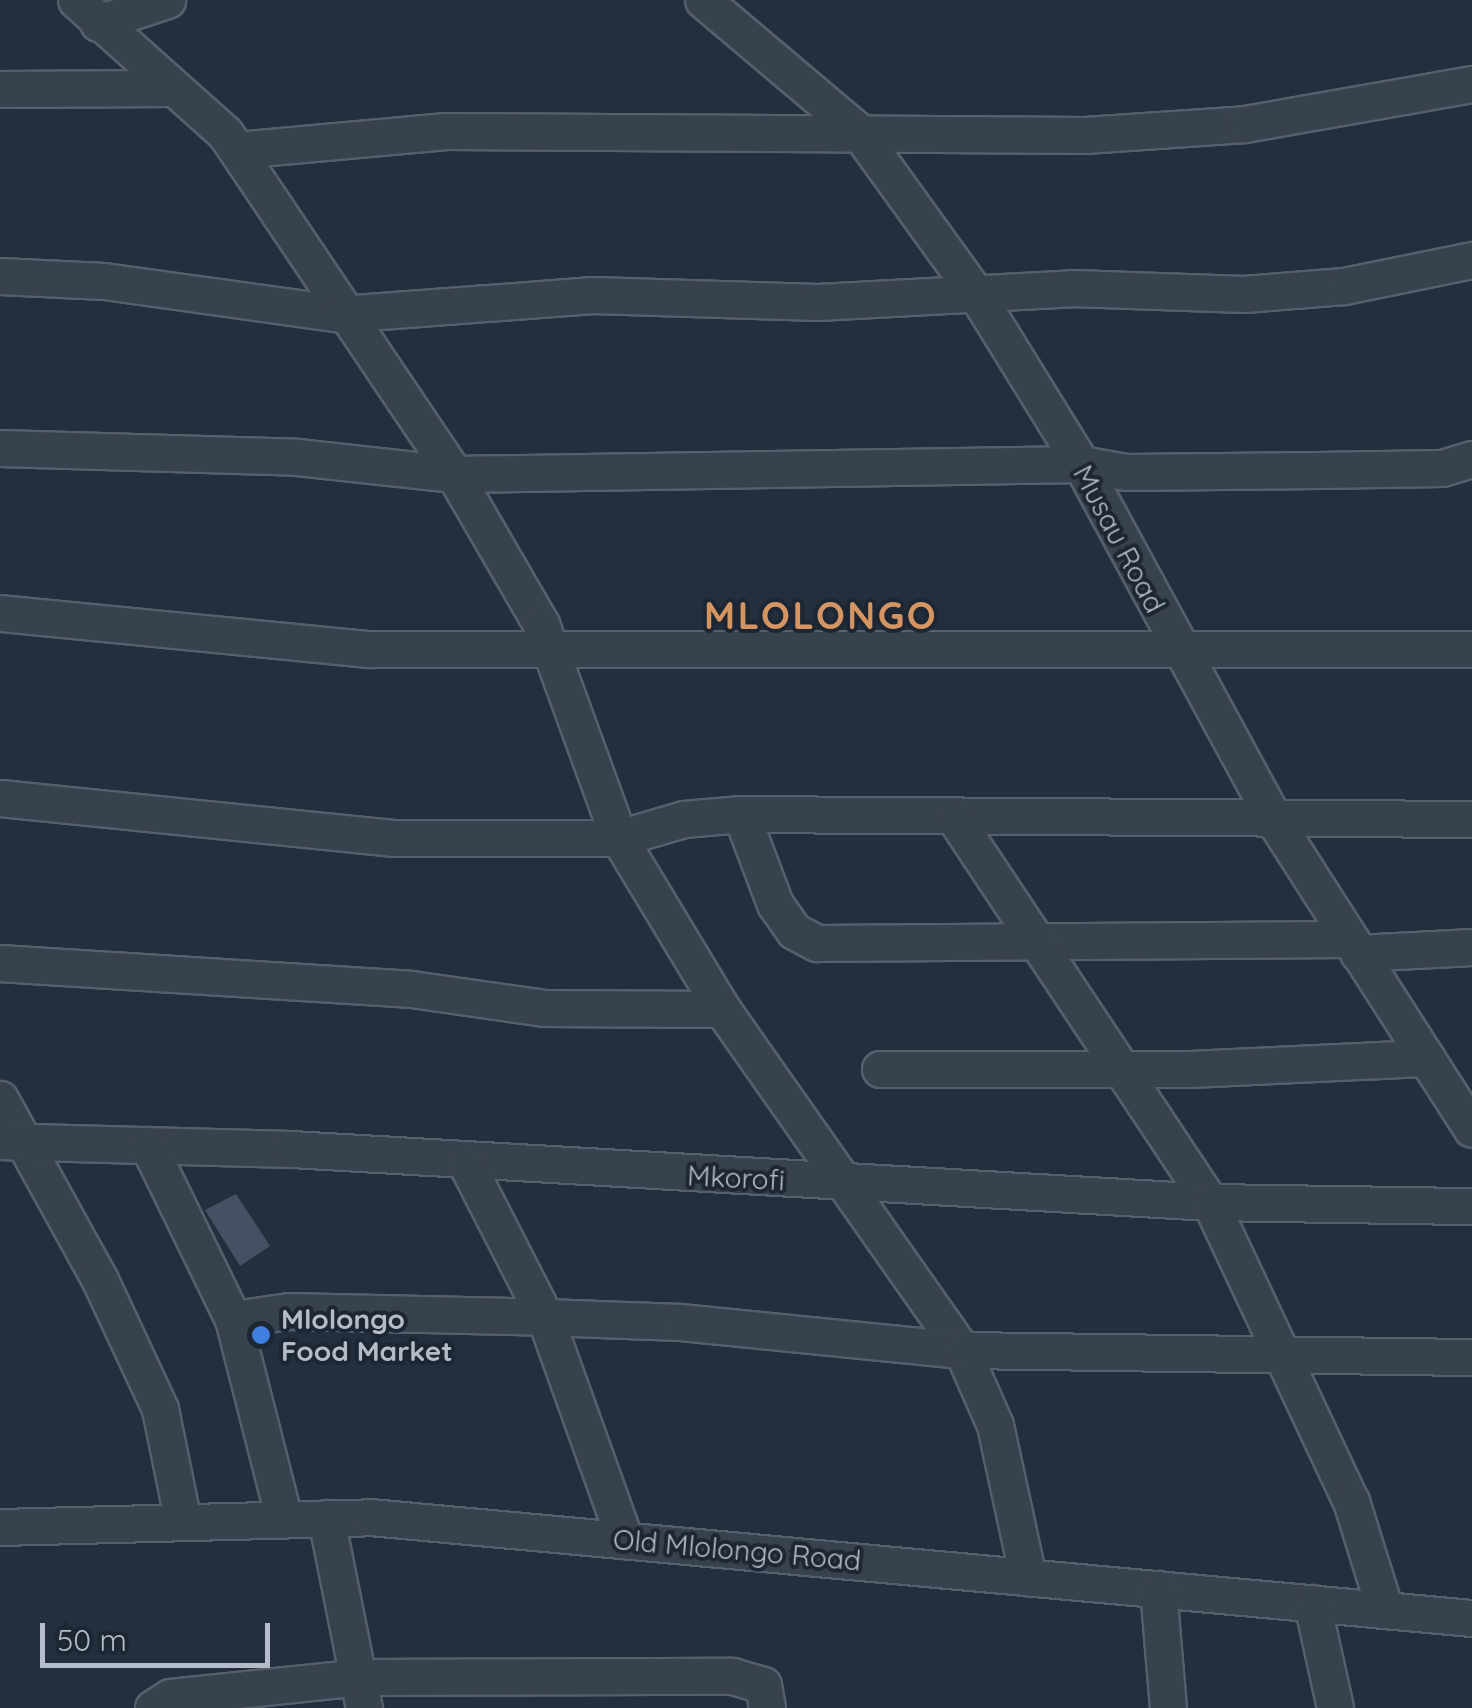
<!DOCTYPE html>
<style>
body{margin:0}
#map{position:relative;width:1472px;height:1708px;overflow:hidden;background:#242f3e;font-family:Quicksand,sans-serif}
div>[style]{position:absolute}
.building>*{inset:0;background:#455162}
.roads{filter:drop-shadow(2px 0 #565f6c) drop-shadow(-2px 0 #565f6c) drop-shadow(0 2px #565f6c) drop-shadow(0 -2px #565f6c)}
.street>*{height:35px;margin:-17.5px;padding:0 17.5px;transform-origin:17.5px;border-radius:17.5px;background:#38414e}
.dots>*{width:28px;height:28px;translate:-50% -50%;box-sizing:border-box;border:5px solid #1d2633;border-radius:50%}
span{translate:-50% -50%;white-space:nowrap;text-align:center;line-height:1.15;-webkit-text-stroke:8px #1d2633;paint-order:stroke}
.street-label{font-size:28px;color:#b4bcc9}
.poi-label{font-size:28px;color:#b4bcc9;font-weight:700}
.left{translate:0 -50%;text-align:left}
.district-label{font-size:38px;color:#d59563;font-weight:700;letter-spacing:2.5px}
.scale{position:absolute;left:40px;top:1623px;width:230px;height:45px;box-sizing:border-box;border:5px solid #b4bcc9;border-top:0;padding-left:12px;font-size:30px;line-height:35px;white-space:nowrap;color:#b4bcc9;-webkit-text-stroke:8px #1d2633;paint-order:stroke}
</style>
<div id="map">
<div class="building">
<div style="clip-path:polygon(236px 1194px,270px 1246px,240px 1266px,205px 1210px)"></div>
</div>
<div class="roads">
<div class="street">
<div style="left:76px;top:0;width:200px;rotate:41.8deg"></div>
<div style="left:225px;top:133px;width:411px;rotate:56.1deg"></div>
<div style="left:454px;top:474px;width:173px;rotate:59.9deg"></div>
<div style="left:541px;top:624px;width:228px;rotate:70deg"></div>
<div style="left:619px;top:838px;width:200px;rotate:58.9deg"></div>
<div style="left:722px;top:1009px;width:417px;rotate:54.9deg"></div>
<div style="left:962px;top:1350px;width:82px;rotate:66.3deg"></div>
<div style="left:995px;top:1425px;width:156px;rotate:77.8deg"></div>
<div style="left:703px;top:0;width:204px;rotate:40.2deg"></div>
<div style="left:859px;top:132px;width:203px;rotate:54.2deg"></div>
<div style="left:978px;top:297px;width:196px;rotate:58.3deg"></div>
<div style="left:1081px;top:464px;width:409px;rotate:61.5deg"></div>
<div style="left:1276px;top:823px;width:363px;rotate:57.4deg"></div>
<div style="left:98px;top:23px;width:73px;rotate:-18.4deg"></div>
<div style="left:0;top:89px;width:172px;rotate:-0.3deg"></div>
<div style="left:237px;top:150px;width:210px;rotate:-5.2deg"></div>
<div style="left:446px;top:131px;width:639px;rotate:0.36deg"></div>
<div style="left:1085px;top:135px;width:160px;rotate:-3.9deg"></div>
<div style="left:1245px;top:124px;width:230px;rotate:-10deg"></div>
<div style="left:0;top:276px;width:104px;rotate:2.8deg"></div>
<div style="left:104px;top:281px;width:239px;rotate:7.9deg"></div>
<div style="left:341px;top:314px;width:253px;rotate:-4.3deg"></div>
<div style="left:593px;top:295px;width:225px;rotate:1.8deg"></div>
<div style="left:818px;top:302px;width:255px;rotate:-3.1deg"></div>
<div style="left:1073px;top:288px;width:171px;rotate:2deg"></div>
<div style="left:1244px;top:294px;width:100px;rotate:-4.6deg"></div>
<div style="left:1344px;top:286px;width:131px;rotate:-11.5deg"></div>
<div style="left:0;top:448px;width:297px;rotate:1.7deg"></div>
<div style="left:297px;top:457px;width:158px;rotate:6.2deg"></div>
<div style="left:454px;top:474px;width:627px;rotate:-0.91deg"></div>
<div style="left:1081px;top:464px;width:46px;rotate:10.1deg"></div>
<div style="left:1126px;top:472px;width:191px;rotate:-0.6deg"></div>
<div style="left:1317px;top:470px;width:125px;rotate:-0.9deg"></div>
<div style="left:1442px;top:468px;width:31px;rotate:-17deg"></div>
<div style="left:0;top:613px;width:371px;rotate:5.6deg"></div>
<div style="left:369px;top:649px;width:1103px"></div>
<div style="left:0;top:798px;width:397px;rotate:5.8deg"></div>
<div style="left:395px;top:838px;width:224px"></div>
<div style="left:619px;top:838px;width:68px;rotate:-16.3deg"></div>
<div style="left:684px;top:819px;width:57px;rotate:-5deg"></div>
<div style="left:741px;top:814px;width:731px;rotate:0.39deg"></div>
<div style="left:741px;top:814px;width:96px;rotate:69.3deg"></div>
<div style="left:775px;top:904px;width:33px;rotate:55deg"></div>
<div style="left:794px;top:931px;width:26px;rotate:28deg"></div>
<div style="left:817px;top:943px;width:533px;rotate:-0.43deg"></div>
<div style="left:954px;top:817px;width:462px;rotate:56.4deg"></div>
<div style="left:1210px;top:1202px;width:331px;rotate:64.8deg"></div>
<div style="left:1351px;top:1501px;width:114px;rotate:72.7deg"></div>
<div style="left:1358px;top:953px;width:114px;rotate:-3deg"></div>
<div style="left:0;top:963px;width:412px;rotate:3.6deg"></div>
<div style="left:411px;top:989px;width:134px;rotate:8.1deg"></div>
<div style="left:544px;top:1008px;width:178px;rotate:0.3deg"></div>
<div style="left:880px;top:1069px;width:310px"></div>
<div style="left:1190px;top:1069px;width:237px;rotate:-2.7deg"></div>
<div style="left:0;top:1099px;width:205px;rotate:61.1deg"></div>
<div style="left:99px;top:1278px;width:145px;rotate:65deg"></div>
<div style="left:160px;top:1409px;width:115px;rotate:78.5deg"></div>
<div style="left:0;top:1141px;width:291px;rotate:1.6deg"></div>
<div style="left:291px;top:1149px;width:921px;rotate:3.3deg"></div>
<div style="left:1210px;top:1202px;width:262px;rotate:0.9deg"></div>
<div style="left:148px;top:1145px;width:194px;rotate:64deg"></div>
<div style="left:233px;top:1319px;width:206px;rotate:75.7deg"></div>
<div style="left:465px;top:1161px;width:175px;rotate:62.9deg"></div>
<div style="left:545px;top:1317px;width:237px;rotate:70.3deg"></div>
<div style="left:233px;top:1319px;width:57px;rotate:-8.1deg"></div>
<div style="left:289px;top:1311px;width:256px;rotate:1.3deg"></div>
<div style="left:545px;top:1317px;width:135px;rotate:2.1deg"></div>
<div style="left:680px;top:1322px;width:283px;rotate:5.7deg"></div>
<div style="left:962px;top:1350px;width:510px;rotate:0.79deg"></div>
<div style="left:326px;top:1518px;width:194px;rotate:78.7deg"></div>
<div style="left:0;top:1527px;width:370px;rotate:-1.5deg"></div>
<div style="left:370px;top:1517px;width:1107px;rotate:5.24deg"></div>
<div style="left:1158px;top:1589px;width:119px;rotate:85.2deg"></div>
<div style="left:1312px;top:1603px;width:107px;rotate:77.6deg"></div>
<div style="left:153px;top:1708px;width:20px;rotate:-33deg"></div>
<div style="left:170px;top:1697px;width:191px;rotate:-6deg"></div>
<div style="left:360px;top:1677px;width:372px;rotate:-0.2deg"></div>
<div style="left:732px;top:1676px;width:32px;rotate:16deg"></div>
<div style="left:763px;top:1685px;width:23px;rotate:80deg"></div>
</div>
</div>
<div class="dots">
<div style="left:261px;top:1335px;background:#3f7fe0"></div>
</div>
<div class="street-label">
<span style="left:1119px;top:539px;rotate:62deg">Musau Road</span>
<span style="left:736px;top:1178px;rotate:3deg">Mkorofi</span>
<span style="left:737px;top:1550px;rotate:5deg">Old Mlolongo Road</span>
</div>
<div class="poi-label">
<span class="left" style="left:281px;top:1335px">Mlolongo<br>Food Market</span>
</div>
<div class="district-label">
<span style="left:821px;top:616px">MLOLONGO</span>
</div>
<div class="scale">50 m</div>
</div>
